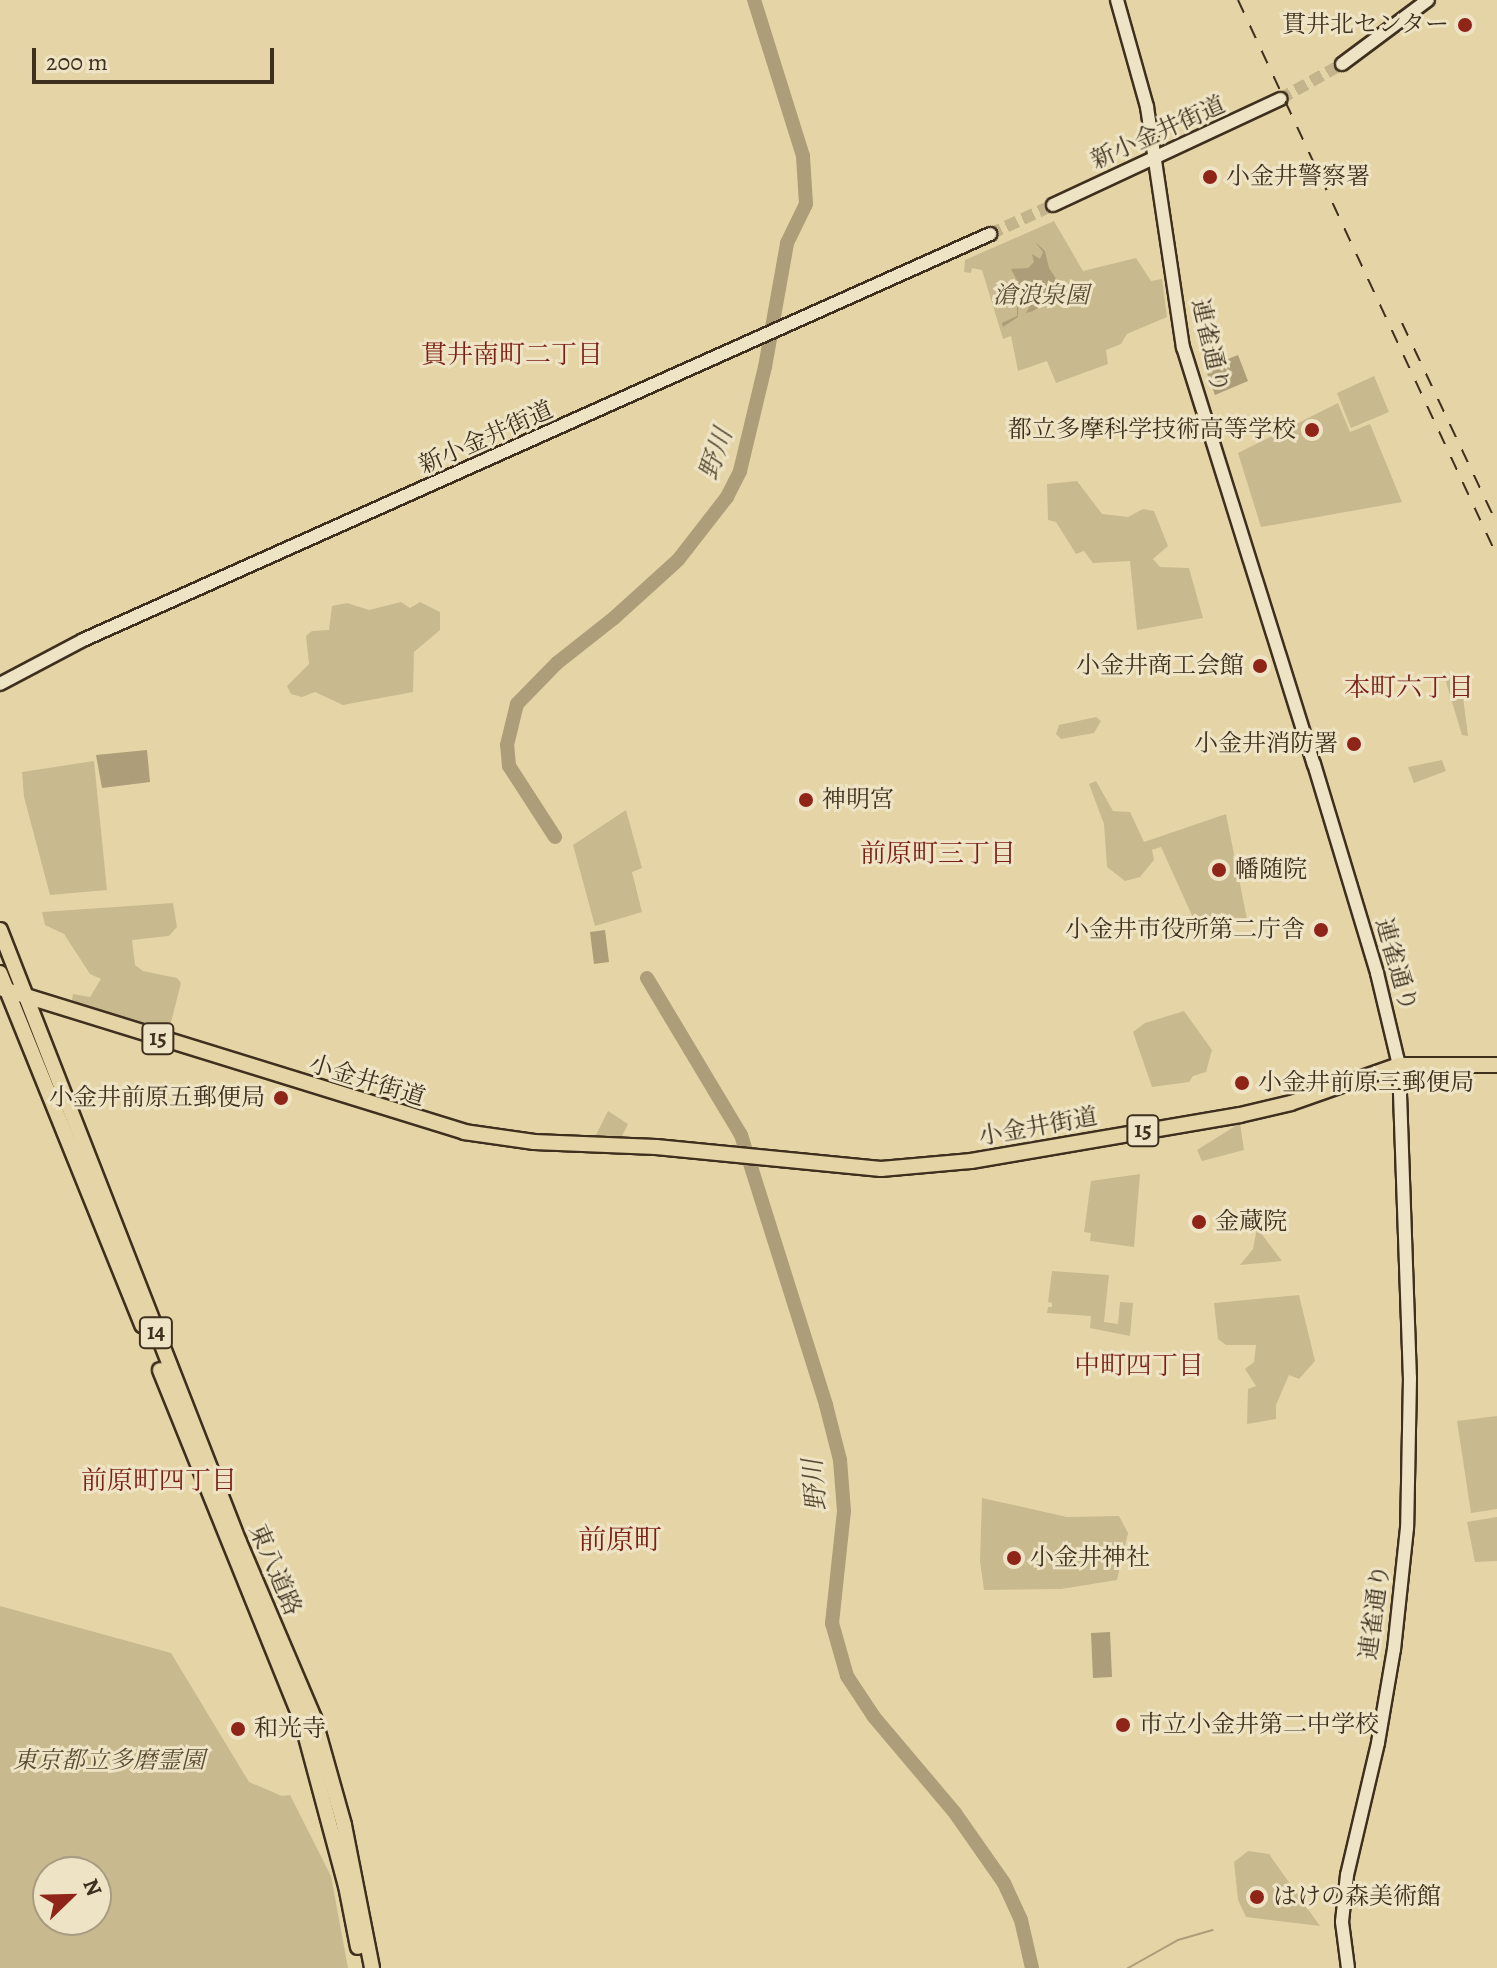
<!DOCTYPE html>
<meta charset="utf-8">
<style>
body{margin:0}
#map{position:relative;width:1497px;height:1968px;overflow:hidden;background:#e5d5a6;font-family:Alegreya,"Noto Serif JP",serif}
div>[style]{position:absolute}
.green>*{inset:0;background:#c9b98f}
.water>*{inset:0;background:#ad9d78}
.stream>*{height:2px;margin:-1px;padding:0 1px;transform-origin:1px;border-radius:1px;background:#ad9d78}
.river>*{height:14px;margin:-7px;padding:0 7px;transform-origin:7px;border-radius:7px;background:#ad9d78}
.secondary-tunnel>*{height:12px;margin-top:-6px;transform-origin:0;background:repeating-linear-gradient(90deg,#c4b48b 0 12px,transparent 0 18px)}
.roads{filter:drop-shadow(2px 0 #3f2f1e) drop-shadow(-2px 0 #3f2f1e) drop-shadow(0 2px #3f2f1e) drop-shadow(0 -2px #3f2f1e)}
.secondary>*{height:12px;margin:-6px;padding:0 6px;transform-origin:6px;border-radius:6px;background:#eee4c5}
.primary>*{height:14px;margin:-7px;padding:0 7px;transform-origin:7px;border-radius:7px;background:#e5d5a6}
.rail>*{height:2px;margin-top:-1px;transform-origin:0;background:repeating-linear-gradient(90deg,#3f2f1e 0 14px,transparent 0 28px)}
.dots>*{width:22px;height:22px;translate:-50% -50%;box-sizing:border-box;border:4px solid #eee4c5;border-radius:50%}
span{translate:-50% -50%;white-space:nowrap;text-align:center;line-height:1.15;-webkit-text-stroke:6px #eee4c5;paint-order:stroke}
.shield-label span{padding:2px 6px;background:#eee4c5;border:2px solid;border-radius:6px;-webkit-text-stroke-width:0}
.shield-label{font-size:22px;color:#3f2f1e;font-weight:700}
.poi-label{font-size:24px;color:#3f2f1e}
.right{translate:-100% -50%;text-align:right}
.left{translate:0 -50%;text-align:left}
.street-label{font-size:24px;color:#3f2f1e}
.park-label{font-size:24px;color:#5b4b35;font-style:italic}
.neighbourhood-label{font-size:26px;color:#7a1f14}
.water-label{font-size:26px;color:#5a4a34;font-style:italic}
.quarter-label{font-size:28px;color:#7a1f14}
.north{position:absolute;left:32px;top:1856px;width:80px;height:80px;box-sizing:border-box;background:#eee4c5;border:2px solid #a89c82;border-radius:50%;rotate:67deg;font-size:22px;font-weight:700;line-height:32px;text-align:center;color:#3f2f1e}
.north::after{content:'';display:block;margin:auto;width:28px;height:36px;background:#8f2418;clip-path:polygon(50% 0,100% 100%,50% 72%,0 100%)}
.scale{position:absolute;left:32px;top:48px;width:242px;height:36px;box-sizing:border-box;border:4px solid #3f2f1e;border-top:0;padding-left:10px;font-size:24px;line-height:28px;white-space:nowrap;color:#3f2f1e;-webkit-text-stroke:6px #eee4c5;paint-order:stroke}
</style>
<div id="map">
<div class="green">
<div style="clip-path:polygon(1054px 221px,1083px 271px,1136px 258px,1151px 281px,1162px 279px,1167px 317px,1127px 334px,1121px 344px,1106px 350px,1108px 364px,1056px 383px,1047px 361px,1018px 371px,1011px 336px,1003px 339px,982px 270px,972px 268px,971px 273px,964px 272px,965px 260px)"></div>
<div style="clip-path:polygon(1374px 376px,1389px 412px,1351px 428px,1337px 393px)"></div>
<div style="clip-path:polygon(1338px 403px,1350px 432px,1370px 424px,1402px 502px,1261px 527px,1238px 453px)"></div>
<div style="clip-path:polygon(1077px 481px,1102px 514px,1128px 517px,1143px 509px,1154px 511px,1168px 546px,1153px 559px,1160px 567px,1189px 568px,1203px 618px,1137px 630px,1130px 561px,1093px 563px,1084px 551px,1076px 554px,1056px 522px,1048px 520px,1047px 484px)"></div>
<div style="clip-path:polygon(401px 602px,410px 608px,420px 602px,440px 612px,440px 630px,414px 652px,413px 692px,343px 705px,315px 692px,302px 697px,291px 694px,287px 686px,309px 664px,306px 636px,312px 631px,329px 630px,332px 606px,347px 603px,369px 610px)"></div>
<div style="clip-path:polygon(1460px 673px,1468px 736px,1467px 736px,1462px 735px,1446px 682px,1448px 676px)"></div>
<div style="clip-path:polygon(1096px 717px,1101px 721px,1094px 733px,1061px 739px,1056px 734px,1059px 725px)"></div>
<div style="clip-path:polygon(1442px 760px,1446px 771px,1414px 783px,1408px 767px)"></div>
<div style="clip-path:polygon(94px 761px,107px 890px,50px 895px,24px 797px,22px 772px)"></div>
<div style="clip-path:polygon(1096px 781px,1113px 811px,1130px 812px,1144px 842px,1226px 814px,1247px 919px,1199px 931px,1161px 847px,1152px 850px,1154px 860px,1140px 877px,1125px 881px,1107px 867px,1104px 824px,1089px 784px)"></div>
<div style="clip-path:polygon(626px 810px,642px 868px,632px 872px,642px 912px,595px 926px,573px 845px)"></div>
<div style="clip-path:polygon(173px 903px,177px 927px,169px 936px,132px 940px,135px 965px,143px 971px,177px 978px,181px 983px,169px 1030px,71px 1005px,73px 994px,90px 997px,101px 979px,90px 974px,64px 934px,45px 925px,42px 912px)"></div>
<div style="clip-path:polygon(1184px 1011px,1212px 1050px,1206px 1072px,1193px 1076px,1189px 1082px,1152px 1087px,1133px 1032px,1145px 1023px)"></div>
<div style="clip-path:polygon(608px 1111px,628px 1124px,620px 1140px,595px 1137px)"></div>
<div style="clip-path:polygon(1240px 1123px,1244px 1150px,1202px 1161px,1197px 1150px)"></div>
<div style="clip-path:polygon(1140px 1174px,1134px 1247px,1090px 1241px,1091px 1233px,1084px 1232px,1091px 1181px)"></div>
<div style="clip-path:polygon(1257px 1228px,1282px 1261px,1240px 1265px,1253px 1249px)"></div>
<div style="clip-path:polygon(1052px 1271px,1109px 1275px,1104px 1322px,1118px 1324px,1120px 1302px,1133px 1303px,1130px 1336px,1090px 1328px,1091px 1316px,1047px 1313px,1048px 1307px,1052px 1307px,1052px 1303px,1048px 1302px)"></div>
<div style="clip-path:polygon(1299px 1295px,1315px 1361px,1299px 1379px,1289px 1375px,1276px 1405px,1276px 1419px,1247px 1424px,1248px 1389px,1256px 1386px,1245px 1369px,1254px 1362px,1256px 1345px,1226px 1345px,1218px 1339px,1214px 1303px)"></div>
<div style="clip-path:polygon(1497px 1416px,1497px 1509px,1471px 1513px,1457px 1421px)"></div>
<div style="clip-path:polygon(982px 1498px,1067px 1517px,1119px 1516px,1128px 1533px,1117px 1580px,1061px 1589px,984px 1590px,980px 1561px)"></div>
<div style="clip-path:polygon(1497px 1517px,1497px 1561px,1475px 1562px,1467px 1522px)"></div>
<div style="clip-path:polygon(evenodd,0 1606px,171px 1653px,249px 1782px,282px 1796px,290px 1795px,331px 1876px,348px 1968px,0 1968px,0 1606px,48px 1872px,96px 1872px,96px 1920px,48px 1920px,48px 1872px)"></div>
<div style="clip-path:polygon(1248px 1851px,1269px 1854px,1320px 1926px,1246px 1917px,1238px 1900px,1234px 1862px)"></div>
</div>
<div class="water">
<div style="clip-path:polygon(1035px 242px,1045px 251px,1049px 268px,1062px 288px,1067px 288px,1045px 296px,1043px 305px,1033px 311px,1026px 313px,1031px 304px,1024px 302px,1018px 309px,1018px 317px,1003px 327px,1002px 323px,1017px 316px,1017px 307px,1025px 296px,1011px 269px,1028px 268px,1034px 262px,1032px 254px,1040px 259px,1043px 252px)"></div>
<div style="clip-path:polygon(1238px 355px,1248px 381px,1215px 395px,1205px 368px)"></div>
<div style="clip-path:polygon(147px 750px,150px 782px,102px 788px,96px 755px)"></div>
<div style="clip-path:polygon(605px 930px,609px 962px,594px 964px,590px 932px)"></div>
<div style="clip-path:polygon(1110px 1632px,1112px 1677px,1093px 1678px,1091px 1633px)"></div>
</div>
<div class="stream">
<div style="left:1128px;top:1968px;width:57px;rotate:-29.2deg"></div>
<div style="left:1178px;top:1940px;width:36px;rotate:-16deg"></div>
</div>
<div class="river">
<div style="left:555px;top:837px;width:85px;rotate:-122.9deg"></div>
<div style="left:509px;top:766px;width:21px;rotate:-95deg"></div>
<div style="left:507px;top:745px;width:42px;rotate:-76.3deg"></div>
<div style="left:517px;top:704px;width:57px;rotate:-45.7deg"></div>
<div style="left:557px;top:663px;width:73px;rotate:-38.3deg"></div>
<div style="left:614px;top:618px;width:86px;rotate:-42.2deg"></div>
<div style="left:678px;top:560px;width:80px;rotate:-52.1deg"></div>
<div style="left:727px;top:497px;width:29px;rotate:-63deg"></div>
<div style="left:740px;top:471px;width:107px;rotate:-76.5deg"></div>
<div style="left:765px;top:367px;width:126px;rotate:-79.9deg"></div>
<div style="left:787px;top:243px;width:43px;rotate:-64deg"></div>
<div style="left:806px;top:204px;width:48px;rotate:-93.6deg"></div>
<div style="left:803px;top:156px;width:164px;rotate:-107.4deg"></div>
<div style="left:647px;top:978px;width:183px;rotate:59.1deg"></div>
<div style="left:741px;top:1135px;width:283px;rotate:72.5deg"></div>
<div style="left:826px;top:1405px;width:57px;rotate:75.7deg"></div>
<div style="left:840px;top:1460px;width:51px;rotate:85.5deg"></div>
<div style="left:844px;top:1511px;width:113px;rotate:96.1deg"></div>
<div style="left:832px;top:1623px;width:55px;rotate:74.2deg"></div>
<div style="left:847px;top:1676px;width:49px;rotate:56.6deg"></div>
<div style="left:874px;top:1717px;width:126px;rotate:49.8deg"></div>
<div style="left:955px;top:1813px;width:85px;rotate:55deg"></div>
<div style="left:1004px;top:1883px;width:41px;rotate:65.3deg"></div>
<div style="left:1021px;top:1920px;width:49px;rotate:77.1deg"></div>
</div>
<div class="secondary-tunnel">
<div style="left:1280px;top:99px;width:71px;rotate:-29.4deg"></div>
<div style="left:990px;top:234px;width:69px;rotate:-24.7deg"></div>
</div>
<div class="roads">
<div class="secondary">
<div style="left:1117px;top:0;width:111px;rotate:74.3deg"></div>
<div style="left:1147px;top:107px;width:243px;rotate:81.5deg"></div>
<div style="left:1183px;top:347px;width:437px;rotate:72.6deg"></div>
<div style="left:1314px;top:764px;width:218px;rotate:73.2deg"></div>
<div style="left:1377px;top:973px;width:95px;rotate:76.6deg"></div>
<div style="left:1399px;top:1065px;width:313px;rotate:88deg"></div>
<div style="left:1410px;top:1378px;width:150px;rotate:91.1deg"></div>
<div style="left:1407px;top:1528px;width:122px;rotate:96.1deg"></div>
<div style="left:1394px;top:1649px;width:95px;rotate:99.7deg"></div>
<div style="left:1378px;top:1743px;width:136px;rotate:103.2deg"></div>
<div style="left:1347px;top:1875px;width:47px;rotate:96.1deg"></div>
<div style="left:1342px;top:1922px;width:46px;rotate:82.6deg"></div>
<div style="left:1342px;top:64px;width:107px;rotate:-36.7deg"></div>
<div style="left:1053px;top:205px;width:251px;rotate:-25deg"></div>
<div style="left:0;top:684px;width:94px;rotate:-27.9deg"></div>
<div style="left:83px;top:640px;width:994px;rotate:-24.11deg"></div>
</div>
<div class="primary">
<div style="left:0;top:930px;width:657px;rotate:68.67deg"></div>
<div style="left:239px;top:1542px;width:191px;rotate:66.9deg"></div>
<div style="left:314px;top:1718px;width:111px;rotate:74.3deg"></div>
<div style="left:344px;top:1825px;width:146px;rotate:78.9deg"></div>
<div style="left:0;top:973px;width:380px;rotate:68deg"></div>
<div style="left:0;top:988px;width:486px;rotate:17.2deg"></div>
<div style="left:464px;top:1132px;width:71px;rotate:8.1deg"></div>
<div style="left:534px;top:1142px;width:122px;rotate:2.3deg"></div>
<div style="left:656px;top:1147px;width:226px;rotate:5.6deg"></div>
<div style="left:881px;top:1169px;width:90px;rotate:-5.1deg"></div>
<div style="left:971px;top:1161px;width:273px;rotate:-9.7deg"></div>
<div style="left:1240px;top:1115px;width:52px;rotate:-13.2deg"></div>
<div style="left:1291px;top:1103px;width:114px;rotate:-19.4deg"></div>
<div style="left:1399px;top:1065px;width:98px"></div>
<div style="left:160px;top:1370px;width:380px;rotate:68deg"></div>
<div style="left:302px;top:1722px;width:170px;rotate:75deg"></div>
<div style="left:346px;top:1886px;width:62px;rotate:78.9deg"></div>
</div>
</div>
<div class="rail">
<div style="left:1238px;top:0;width:613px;rotate:65.02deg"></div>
<div style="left:1402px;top:323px;width:222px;rotate:64.7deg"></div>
</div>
<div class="dots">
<div style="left:1465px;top:25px;background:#8f2418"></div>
<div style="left:1210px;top:177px;background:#8f2418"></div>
<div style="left:1312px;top:430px;background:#8f2418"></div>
<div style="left:1260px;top:666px;background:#8f2418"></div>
<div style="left:1354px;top:744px;background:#8f2418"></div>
<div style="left:806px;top:800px;background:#8f2418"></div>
<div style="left:1219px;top:870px;background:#8f2418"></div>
<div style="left:1321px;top:930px;background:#8f2418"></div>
<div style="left:1242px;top:1083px;background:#8f2418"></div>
<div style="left:281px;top:1098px;background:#8f2418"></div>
<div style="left:1199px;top:1222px;background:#8f2418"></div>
<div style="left:1014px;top:1558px;background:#8f2418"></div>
<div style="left:1123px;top:1725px;background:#8f2418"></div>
<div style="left:238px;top:1729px;background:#8f2418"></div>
<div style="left:1257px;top:1897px;background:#8f2418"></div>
</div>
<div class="shield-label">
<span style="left:158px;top:1039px">15</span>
<span style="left:1143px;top:1131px">15</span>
<span style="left:156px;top:1333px">14</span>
</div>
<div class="poi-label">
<span class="right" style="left:1449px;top:25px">貫井北センター</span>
<span class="left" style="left:1226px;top:177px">小金井警察署</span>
<span class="right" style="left:1296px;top:430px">都立多摩科学技術高等学校</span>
<span class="right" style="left:1244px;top:666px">小金井商工会館</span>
<span class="right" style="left:1338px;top:744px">小金井消防署</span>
<span class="left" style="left:822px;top:800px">神明宮</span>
<span class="left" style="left:1235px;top:870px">幡随院</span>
<span class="right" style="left:1305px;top:930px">小金井市役所第二庁舎</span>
<span class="left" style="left:1258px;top:1083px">小金井前原三郵便局</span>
<span class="right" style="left:265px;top:1098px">小金井前原五郵便局</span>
<span class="left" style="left:1215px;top:1222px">金蔵院</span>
<span class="left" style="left:1030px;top:1558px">小金井神社</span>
<span class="left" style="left:1139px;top:1725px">市立小金井第二中学校</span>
<span class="left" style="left:254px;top:1729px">和光寺</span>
<span class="left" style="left:1273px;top:1897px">はけの森美術館</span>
</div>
<div class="street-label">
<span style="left:1158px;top:133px;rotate:-24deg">新小金井街道</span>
<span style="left:1210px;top:346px;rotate:77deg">連雀通り</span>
<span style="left:486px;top:438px;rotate:-24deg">新小金井街道</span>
<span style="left:1396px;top:965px;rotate:74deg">連雀通り</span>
<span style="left:367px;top:1081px;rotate:17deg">小金井街道</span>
<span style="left:1038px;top:1127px;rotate:-10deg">小金井街道</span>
<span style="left:275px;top:1570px;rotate:67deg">東八道路</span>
<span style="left:1375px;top:1612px;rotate:-82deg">連雀通り</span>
</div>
<div class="park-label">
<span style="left:1041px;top:296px">滄浪泉園</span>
<span style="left:109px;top:1761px">東京都立多磨霊園</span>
</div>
<div class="neighbourhood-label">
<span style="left:512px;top:355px">貫井南町二丁目</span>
<span style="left:1409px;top:688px">本町六丁目</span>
<span style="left:938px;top:854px">前原町三丁目</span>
<span style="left:1139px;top:1366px">中町四丁目</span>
<span style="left:159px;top:1481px">前原町四丁目</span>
</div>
<div class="water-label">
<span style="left:716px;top:454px;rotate:-71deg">野川</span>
<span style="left:815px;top:1485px;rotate:-95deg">野川</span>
</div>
<div class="quarter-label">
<span style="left:620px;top:1540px">前原町</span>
</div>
<div class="north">N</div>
<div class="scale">200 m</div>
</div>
